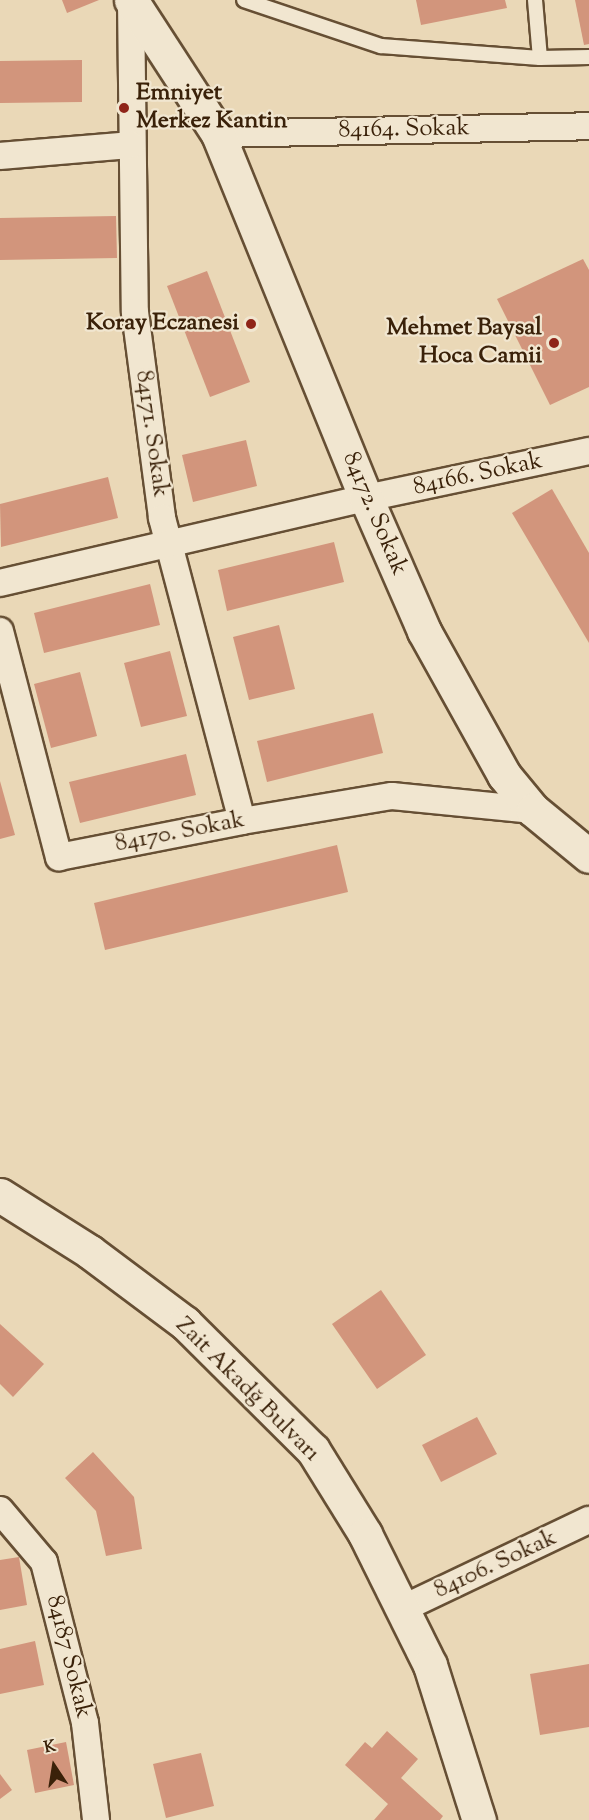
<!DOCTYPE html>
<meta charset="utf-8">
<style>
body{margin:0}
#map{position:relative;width:589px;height:1820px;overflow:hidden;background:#ead8b7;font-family:"Sorts Mill Goudy",serif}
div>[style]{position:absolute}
.building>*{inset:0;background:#d2957c}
.roads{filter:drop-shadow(2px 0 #664f34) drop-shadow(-2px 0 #664f34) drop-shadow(0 2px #664f34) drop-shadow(0 -2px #664f34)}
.lane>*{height:14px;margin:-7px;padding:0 7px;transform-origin:7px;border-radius:7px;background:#f1e6d0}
.street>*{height:26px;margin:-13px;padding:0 13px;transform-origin:13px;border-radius:13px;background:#f1e6d0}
.secondary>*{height:33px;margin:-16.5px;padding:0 16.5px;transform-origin:16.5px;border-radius:16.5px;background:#f1e6d0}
.dots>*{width:16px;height:16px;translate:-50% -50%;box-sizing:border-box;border:3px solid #f1e6d0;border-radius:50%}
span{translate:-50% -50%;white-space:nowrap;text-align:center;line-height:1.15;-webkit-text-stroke:4.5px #f1e6d0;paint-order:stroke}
.poi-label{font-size:24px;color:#3a2109;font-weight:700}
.left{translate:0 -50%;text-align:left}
.right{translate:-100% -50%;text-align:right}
.street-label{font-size:24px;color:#3a2109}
.north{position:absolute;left:24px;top:1736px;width:60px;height:60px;-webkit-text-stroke:4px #f1e6d0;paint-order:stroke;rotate:348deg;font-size:16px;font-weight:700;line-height:24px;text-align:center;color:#3a2109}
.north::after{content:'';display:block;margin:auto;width:21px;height:27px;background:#3a2109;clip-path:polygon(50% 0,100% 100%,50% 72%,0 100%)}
</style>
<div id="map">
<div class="building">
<div style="clip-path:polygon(62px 0,99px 0,67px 13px)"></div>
<div style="clip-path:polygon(416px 0,505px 0,507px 8px,421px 25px)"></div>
<div style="clip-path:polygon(575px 0,589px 0,589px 44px,584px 45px)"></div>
<div style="clip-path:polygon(82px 60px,82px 102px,0 103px,0 61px)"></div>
<div style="clip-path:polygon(116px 216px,117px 258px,0 260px,0 218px)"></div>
<div style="clip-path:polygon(583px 259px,589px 270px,589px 387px,550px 405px,497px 299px)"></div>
<div style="clip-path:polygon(207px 271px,250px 382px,210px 397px,167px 286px)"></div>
<div style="clip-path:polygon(246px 440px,257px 486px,193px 502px,182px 455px)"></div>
<div style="clip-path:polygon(108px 477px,118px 518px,1px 547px,0 504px)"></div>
<div style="clip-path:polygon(552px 489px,589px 553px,589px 643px,512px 513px)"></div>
<div style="clip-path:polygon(334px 542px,344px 582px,227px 611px,218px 570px)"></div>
<div style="clip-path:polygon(150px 584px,160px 625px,44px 653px,34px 613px)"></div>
<div style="clip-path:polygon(279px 625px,295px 689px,249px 700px,233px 637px)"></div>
<div style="clip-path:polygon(170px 651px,187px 716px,141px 727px,124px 663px)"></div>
<div style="clip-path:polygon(80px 672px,97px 736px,51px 748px,34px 684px)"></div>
<div style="clip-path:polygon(373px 713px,383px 753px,267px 782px,257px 741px)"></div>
<div style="clip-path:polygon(186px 754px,196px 795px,80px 823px,69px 782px)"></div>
<div style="clip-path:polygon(0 781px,15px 835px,0 839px)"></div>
<div style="clip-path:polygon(337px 845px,348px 892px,105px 950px,94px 903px)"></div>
<div style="clip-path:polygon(381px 1290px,426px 1355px,377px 1389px,332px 1324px)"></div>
<div style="clip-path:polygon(0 1324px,44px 1364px,13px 1397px,0 1384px)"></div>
<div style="clip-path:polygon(477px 1417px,497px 1454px,441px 1482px,422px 1445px)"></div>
<div style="clip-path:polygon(93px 1452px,134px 1497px,142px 1549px,106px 1556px,96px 1511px,65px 1478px)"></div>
<div style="clip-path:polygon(19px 1557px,27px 1605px,0 1610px,0 1560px)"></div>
<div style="clip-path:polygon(35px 1641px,44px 1685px,0 1694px,0 1649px)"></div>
<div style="clip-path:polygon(589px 1664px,589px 1727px,540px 1735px,530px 1674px)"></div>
<div style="clip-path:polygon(387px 1731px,418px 1759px,401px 1778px,443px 1816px,440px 1820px,374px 1820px,388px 1804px,345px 1765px,365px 1742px,372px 1748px)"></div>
<div style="clip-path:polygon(66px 1742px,74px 1785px,35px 1793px,27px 1750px)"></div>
<div style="clip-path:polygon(201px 1753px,214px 1806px,166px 1818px,153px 1764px)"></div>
<div style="clip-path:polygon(0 1774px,12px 1790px,0 1799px)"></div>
</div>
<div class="roads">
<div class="lane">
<div style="left:244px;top:0;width:145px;rotate:18.6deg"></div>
<div style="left:381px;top:46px;width:159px;rotate:4.3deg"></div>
<div style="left:540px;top:58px;width:49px;rotate:-1.2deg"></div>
<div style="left:535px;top:0;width:58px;rotate:85.1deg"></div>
</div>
<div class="street">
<div style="left:131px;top:1px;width:311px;rotate:89.3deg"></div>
<div style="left:135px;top:312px;width:208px;rotate:82.5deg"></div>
<div style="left:162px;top:518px;width:313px;rotate:75.2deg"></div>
<div style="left:218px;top:134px;width:371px;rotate:-1.2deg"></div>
<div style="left:0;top:156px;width:132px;rotate:-4.8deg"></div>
<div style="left:0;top:583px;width:376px;rotate:-13.1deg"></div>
<div style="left:366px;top:498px;width:228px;rotate:-11.9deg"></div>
<div style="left:0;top:631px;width:234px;rotate:75.4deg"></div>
<div style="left:59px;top:857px;width:187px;rotate:-11.1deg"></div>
<div style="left:242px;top:821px;width:152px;rotate:-9.5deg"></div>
<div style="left:392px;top:796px;width:142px;rotate:5.7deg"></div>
<div style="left:0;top:1510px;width:68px;rotate:49.8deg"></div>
<div style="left:44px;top:1562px;width:166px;rotate:75.7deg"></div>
<div style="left:85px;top:1723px;width:98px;rotate:83.5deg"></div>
<div style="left:402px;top:1609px;width:207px;rotate:-25.5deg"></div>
</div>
<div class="secondary">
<div style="left:131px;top:0;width:160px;rotate:57deg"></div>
<div style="left:218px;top:134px;width:393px;rotate:67.9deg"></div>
<div style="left:366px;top:498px;width:145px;rotate:66.4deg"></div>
<div style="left:424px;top:631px;width:165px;rotate:60.9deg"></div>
<div style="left:504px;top:775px;width:45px;rotate:50.4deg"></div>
<div style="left:533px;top:810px;width:72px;rotate:39.4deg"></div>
<div style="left:0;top:1195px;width:107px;rotate:32.3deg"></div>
<div style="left:90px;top:1252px;width:119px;rotate:36.8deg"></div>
<div style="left:185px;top:1323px;width:180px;rotate:44.8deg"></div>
<div style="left:313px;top:1450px;width:99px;rotate:58.2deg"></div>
<div style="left:365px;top:1534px;width:146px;rotate:63.6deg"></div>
<div style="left:430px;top:1665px;width:163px;rotate:72.5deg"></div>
</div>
</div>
<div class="dots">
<div style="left:124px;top:108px;background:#8f2418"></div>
<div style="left:251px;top:324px;background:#8f2418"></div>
<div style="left:554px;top:343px;background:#8f2418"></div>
</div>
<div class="poi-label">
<span class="left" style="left:136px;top:108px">Emniyet<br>Merkez Kantin</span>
<span class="right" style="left:239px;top:324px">Koray Eczanesi</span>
<span class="right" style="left:542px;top:343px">Mehmet Baysal<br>Hoca Camii</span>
</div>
<div class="street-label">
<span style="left:404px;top:130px;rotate:-1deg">84164. Sokak</span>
<span style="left:151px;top:434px;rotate:82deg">84171. Sokak</span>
<span style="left:478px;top:475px;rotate:-12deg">84166. Sokak</span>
<span style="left:374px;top:514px;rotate:67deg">84172. Sokak</span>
<span style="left:180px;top:833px;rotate:-11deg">84170. Sokak</span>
<span style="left:247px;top:1390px;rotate:45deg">Zait Akadğ Bulvarı</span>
<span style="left:496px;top:1565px;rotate:-25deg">84106. Sokak</span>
<span style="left:68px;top:1657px;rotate:76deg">84187 Sokak</span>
</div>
<div class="north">K</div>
</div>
